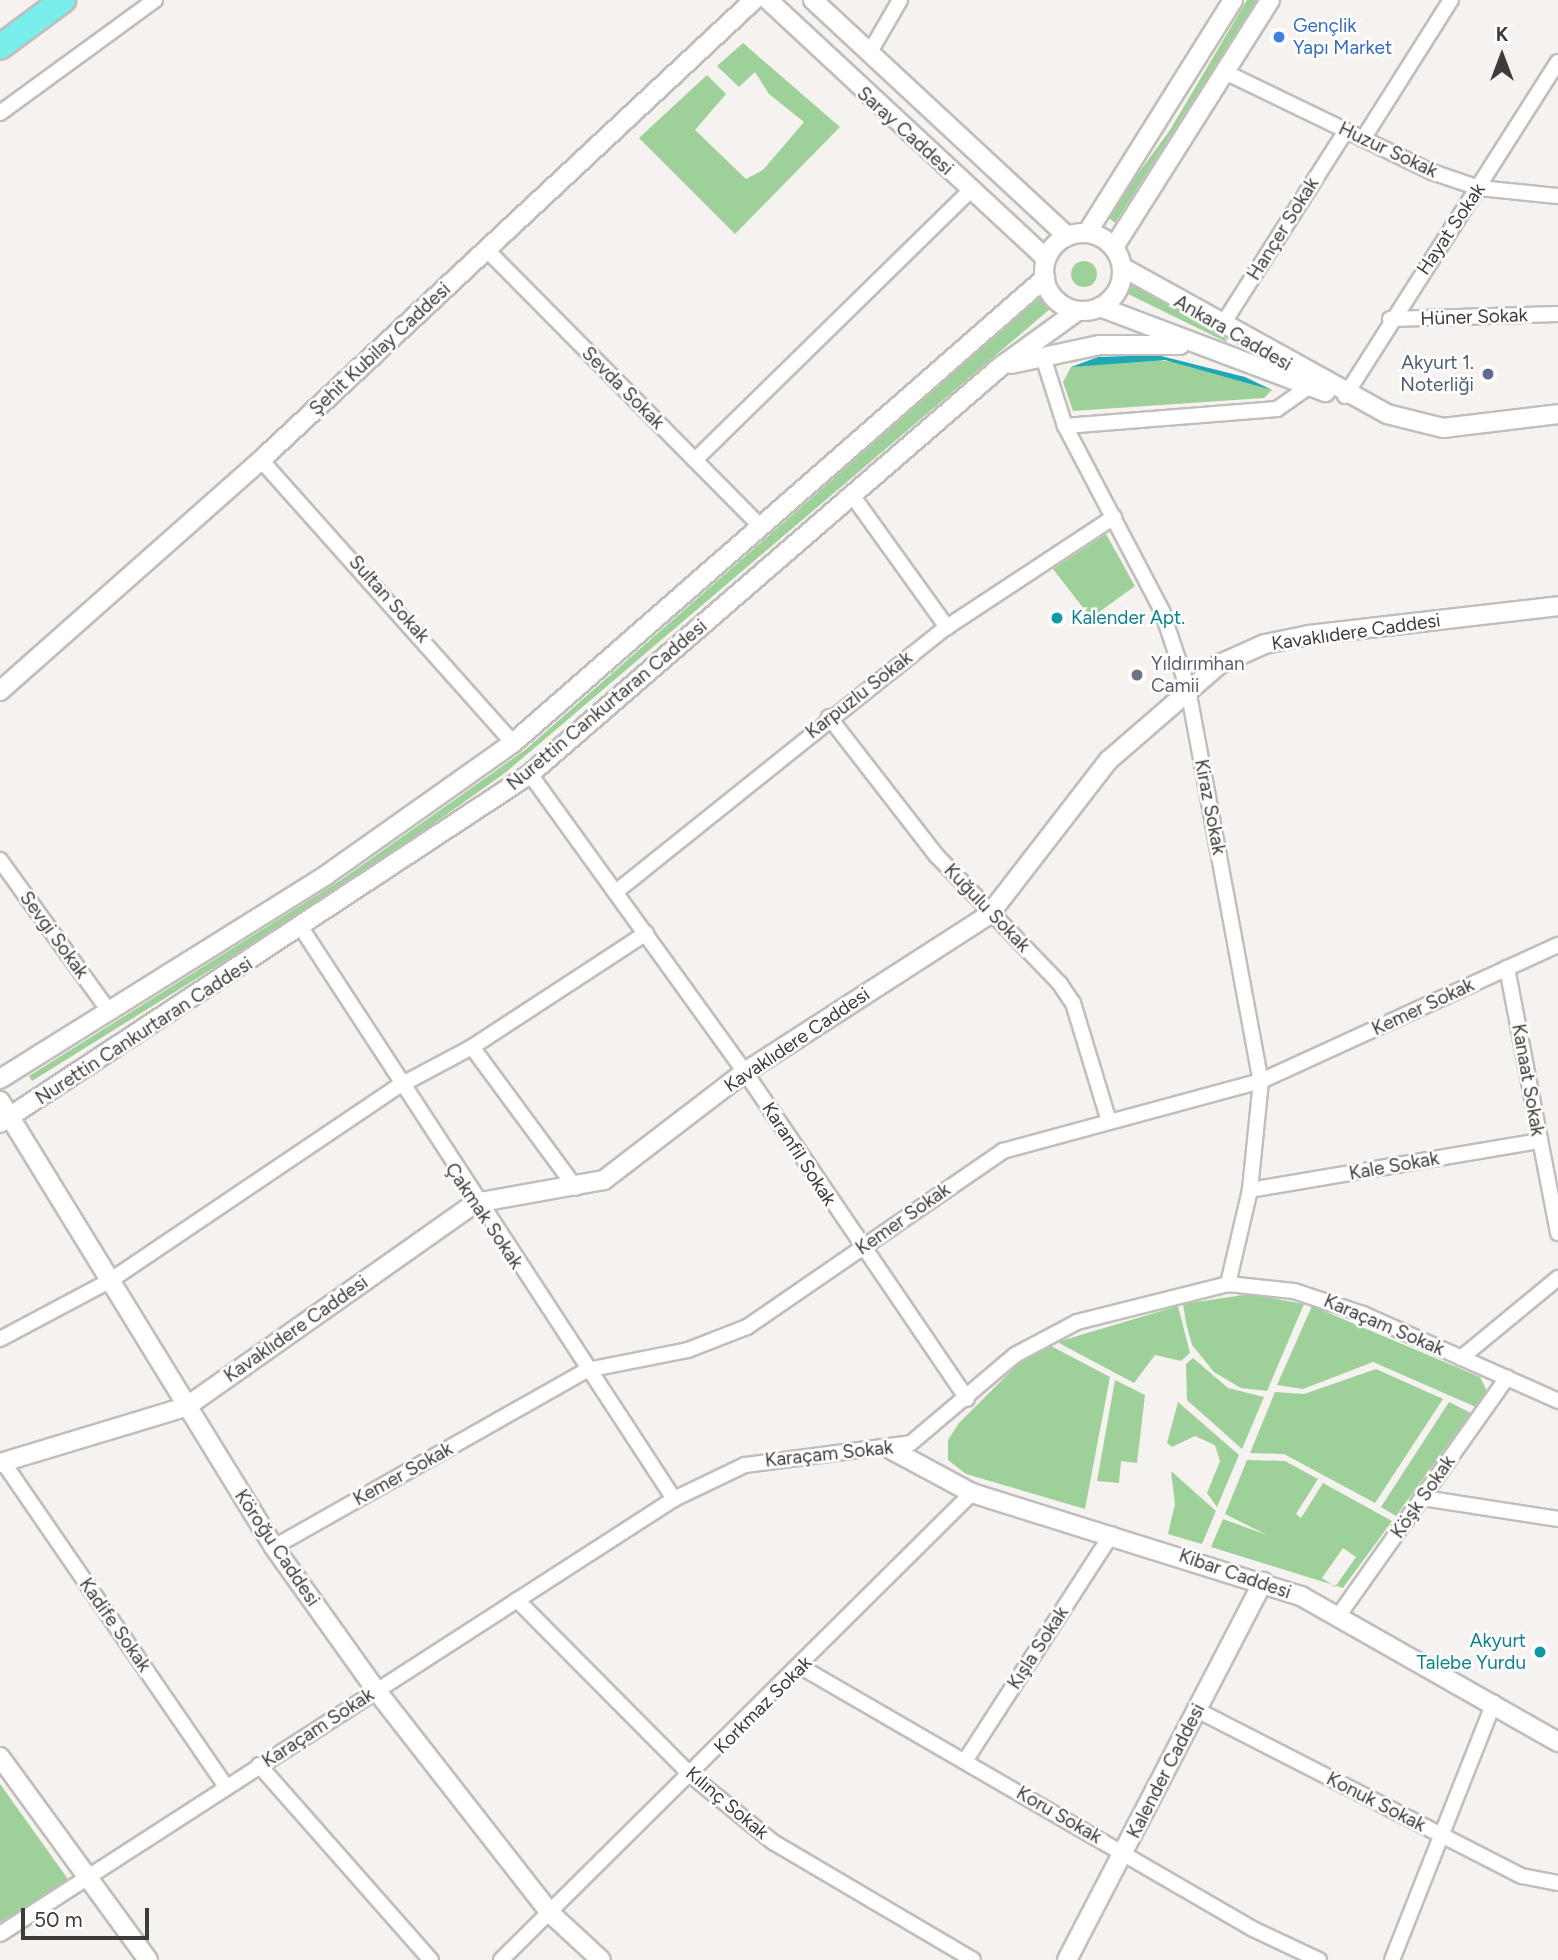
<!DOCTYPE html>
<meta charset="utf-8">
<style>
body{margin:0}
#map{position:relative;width:1558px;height:1960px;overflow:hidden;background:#f6f2f0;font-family:Figtree,sans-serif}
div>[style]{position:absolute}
.green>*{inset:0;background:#9ed19a}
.round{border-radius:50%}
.water>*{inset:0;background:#1ca8b5}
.roads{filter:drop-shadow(2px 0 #c1bebb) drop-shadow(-2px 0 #c1bebb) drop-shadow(0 2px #c1bebb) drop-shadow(0 -2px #c1bebb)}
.minor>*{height:14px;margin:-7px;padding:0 7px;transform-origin:7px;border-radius:7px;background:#fff}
.tertiary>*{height:18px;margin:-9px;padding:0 9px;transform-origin:9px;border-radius:9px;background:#fff}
.tertiary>.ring{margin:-9px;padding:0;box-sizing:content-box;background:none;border:18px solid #fff;border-radius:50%}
.trunk>*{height:24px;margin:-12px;padding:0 12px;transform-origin:12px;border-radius:12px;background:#7aeeeb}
.dots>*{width:19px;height:19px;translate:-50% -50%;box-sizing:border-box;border:4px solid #fff;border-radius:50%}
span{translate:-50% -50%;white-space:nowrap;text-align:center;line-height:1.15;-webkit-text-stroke:5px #fff;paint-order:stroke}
.shop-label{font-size:19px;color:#366cbe}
.left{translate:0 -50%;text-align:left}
.street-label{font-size:19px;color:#3e3c3b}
.service-label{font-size:19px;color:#4e5e75}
.right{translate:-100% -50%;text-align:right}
.culture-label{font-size:19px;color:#0d838f}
.worship-label{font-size:19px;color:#5b616d}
.north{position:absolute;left:1467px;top:21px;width:70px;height:70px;-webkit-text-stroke:5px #fff;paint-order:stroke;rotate:0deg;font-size:19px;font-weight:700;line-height:28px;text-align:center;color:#3e3c3b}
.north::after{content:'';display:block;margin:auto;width:24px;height:32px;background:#3e3c3b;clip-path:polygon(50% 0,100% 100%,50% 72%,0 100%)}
.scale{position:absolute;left:21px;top:1908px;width:128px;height:32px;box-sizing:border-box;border:4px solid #3e3c3b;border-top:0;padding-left:9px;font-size:21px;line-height:24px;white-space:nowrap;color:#3e3c3b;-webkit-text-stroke:5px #fff;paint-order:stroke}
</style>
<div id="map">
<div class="green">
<div style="clip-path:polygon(1247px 0,1257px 0,1115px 223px,1107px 216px,1170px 130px)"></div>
<div style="clip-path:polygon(743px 43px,840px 127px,735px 234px,639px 138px,707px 75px,726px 94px,695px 130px,746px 179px,763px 170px,804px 122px,769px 94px,755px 72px,739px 87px,717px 66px)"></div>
<div class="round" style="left:1071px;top:261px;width:26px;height:26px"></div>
<div style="clip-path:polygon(1128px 280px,1227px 339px,1226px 342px,1120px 290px)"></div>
<div style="clip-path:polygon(1040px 297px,1050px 309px,505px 773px,350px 883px,32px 1081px,29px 1076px,341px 880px,525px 750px)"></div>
<div style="clip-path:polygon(1137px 358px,1186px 363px,1272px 390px,1264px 398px,1073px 411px,1063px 382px,1071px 367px)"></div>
<div style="clip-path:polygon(1106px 534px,1135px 586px,1091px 618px,1053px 569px)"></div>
<div style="clip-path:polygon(1250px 1294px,1304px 1304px,1267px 1391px,1241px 1388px,1214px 1372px,1192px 1345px,1186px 1323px,1183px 1304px)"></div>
<div style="clip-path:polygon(1178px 1306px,1190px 1353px,1181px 1361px,1155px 1355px,1134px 1383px,1057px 1342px)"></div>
<div style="clip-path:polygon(1312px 1306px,1480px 1377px,1487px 1391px,1476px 1407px,1373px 1362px,1303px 1389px,1277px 1385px)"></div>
<div style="clip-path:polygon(1049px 1345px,1110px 1377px,1085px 1509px,966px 1474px,948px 1460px,948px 1440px,959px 1423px,1019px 1363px)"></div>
<div style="clip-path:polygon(1193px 1358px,1228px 1388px,1264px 1397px,1242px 1449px,1187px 1400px,1186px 1364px)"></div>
<div style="clip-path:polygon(1376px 1369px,1443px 1399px,1375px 1503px,1284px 1454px,1250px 1453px,1275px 1392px,1304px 1394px)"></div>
<div style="clip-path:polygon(1115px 1380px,1145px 1395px,1137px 1463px,1121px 1461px,1119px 1483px,1097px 1481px)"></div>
<div style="clip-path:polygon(1178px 1402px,1239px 1455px,1217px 1507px,1207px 1493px,1220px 1461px,1215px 1445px,1195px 1436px,1172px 1447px,1167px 1443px)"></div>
<div style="clip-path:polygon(1449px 1402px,1471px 1413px,1396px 1516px,1381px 1507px)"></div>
<div style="clip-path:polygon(evenodd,1247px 1460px,1285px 1461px,1318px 1479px,1296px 1514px,1301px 1518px,1323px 1483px,1392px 1521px,1343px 1588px,1211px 1547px,1223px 1519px,1267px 1535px,1225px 1514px,1247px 1460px,1343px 1548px,1356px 1557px,1335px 1587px,1322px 1578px,1343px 1548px)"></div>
<div style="clip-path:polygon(1171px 1471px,1216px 1511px,1202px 1544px,1168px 1534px,1175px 1504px)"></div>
<div style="clip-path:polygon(0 1784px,70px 1882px,0 1922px)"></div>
</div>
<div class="water">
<div style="clip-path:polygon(1157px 355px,1245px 377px,1272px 390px,1165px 360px,1071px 367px,1098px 357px)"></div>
</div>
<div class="roads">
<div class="minor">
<div style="left:870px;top:52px;width:60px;rotate:-60deg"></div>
<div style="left:1227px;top:73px;width:228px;rotate:25.8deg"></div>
<div style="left:1432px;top:172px;width:50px;rotate:18.8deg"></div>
<div style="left:1479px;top:188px;width:79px;rotate:5.8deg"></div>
<div style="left:0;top:113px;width:192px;rotate:-36.1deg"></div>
<div style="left:1363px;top:139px;width:165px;rotate:-57.7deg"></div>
<div style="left:486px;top:249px;width:391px;rotate:45.3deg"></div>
<div style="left:1390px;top:319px;width:168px;rotate:-1.7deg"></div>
<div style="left:1221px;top:327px;width:232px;rotate:-57.5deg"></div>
<div style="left:1043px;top:357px;width:72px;rotate:72.3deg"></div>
<div style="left:1065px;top:426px;width:209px;rotate:62.3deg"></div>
<div style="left:1162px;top:611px;width:82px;rotate:71.6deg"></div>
<div style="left:1188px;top:689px;width:399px;rotate:79.5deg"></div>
<div style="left:1261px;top:1081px;width:110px;rotate:95.8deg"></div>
<div style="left:1250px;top:1190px;width:97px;rotate:103.2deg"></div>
<div style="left:1345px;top:396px;width:396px;rotate:-57.5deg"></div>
<div style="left:1065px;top:426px;width:213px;rotate:-4.6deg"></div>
<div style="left:1277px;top:409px;width:37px;rotate:-35deg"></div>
<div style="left:261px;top:460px;width:379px;rotate:48.3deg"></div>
<div style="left:695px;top:460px;width:386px;rotate:-44.4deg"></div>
<div style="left:852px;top:495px;width:163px;rotate:54.3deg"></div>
<div style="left:829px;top:717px;width:176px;rotate:52.2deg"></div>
<div style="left:937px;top:856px;width:178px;rotate:46.1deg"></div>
<div style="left:1060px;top:984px;width:23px;rotate:56deg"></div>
<div style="left:1073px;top:1003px;width:120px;rotate:73.1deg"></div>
<div style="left:530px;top:774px;width:367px;rotate:54.2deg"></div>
<div style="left:745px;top:1072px;width:395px;rotate:55.8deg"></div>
<div style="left:0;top:860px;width:185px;rotate:54.2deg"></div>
<div style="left:617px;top:891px;width:423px;rotate:-38.7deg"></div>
<div style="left:947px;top:627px;width:200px;rotate:-33.4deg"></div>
<div style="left:302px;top:929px;width:681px;rotate:56.87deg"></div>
<div style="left:1507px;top:968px;width:270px;rotate:79.1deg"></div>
<div style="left:472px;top:1047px;width:175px;rotate:53.6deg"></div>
<div style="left:1250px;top:1190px;width:293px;rotate:-9.6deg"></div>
<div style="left:0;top:1339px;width:126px;rotate:-28deg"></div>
<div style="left:111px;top:1280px;width:347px;rotate:-34deg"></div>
<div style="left:399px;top:1086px;width:83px;rotate:-28.1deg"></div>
<div style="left:472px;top:1047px;width:208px;rotate:-33.2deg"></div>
<div style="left:1461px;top:1358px;width:126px;rotate:-39.5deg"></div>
<div style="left:3px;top:1462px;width:394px;rotate:55.5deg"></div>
<div style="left:1423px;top:1498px;width:137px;rotate:8.8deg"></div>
<div style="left:274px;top:1547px;width:360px;rotate:-29.5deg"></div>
<div style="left:587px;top:1370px;width:103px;rotate:-11.2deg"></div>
<div style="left:688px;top:1350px;width:63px;rotate:-21.3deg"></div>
<div style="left:747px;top:1327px;width:311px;rotate:-34.5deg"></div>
<div style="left:1003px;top:1151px;width:267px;rotate:-15.2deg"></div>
<div style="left:1261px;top:1081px;width:327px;rotate:-24.6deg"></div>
<div style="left:517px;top:1600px;width:250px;rotate:45.2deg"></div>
<div style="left:693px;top:1777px;width:103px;rotate:39.1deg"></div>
<div style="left:773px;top:1842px;width:232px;rotate:30.5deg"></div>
<div style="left:1339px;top:1615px;width:291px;rotate:-54.7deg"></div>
<div style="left:801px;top:1667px;width:522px;rotate:30.1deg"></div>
<div style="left:1253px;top:1929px;width:73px;rotate:25.2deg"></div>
<div style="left:1197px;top:1710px;width:365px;rotate:27.1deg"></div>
<div style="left:1522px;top:1876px;width:37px;rotate:11deg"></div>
<div style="left:965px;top:1761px;width:270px;rotate:-57.1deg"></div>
<div style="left:259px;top:1765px;width:260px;rotate:48.6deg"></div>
<div style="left:0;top:1934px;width:802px;rotate:-32.84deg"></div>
<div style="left:674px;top:1499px;width:79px;rotate:-25.6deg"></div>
<div style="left:745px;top:1465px;width:167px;rotate:-7.5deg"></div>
<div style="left:911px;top:1443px;width:136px;rotate:-40.2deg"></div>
<div style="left:1015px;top:1355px;width:70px;rotate:-28deg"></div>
<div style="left:1077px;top:1322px;width:156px;rotate:-14.1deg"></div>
<div style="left:1228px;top:1284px;width:66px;rotate:6.1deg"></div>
<div style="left:1294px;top:1291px;width:73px;rotate:18.4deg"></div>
<div style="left:1363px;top:1314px;width:214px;rotate:24deg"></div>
<div style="left:501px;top:1960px;width:663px;rotate:-44.76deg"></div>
<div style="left:1392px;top:1960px;width:277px;rotate:-68.4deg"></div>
</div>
<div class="tertiary">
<div style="left:768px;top:0;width:379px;rotate:42.9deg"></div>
<div style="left:813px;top:0;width:347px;rotate:42.9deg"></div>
<div style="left:1087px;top:233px;width:275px;rotate:-57.9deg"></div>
<div class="ring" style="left:1044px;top:233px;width:60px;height:60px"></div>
<div style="left:1114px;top:247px;width:292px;rotate:-57.7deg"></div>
<div style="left:1122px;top:267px;width:303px;rotate:29deg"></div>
<div style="left:1387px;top:414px;width:58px;rotate:14deg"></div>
<div style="left:1443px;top:428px;width:116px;rotate:-6.9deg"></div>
<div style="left:1100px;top:307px;width:241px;rotate:20.7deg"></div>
<div style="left:1011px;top:364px;width:91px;rotate:-12.1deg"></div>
<div style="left:1100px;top:345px;width:80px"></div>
<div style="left:0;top:691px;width:349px;rotate:-41.5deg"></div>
<div style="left:261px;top:460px;width:674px;rotate:-43.02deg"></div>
<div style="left:0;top:1079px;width:383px;rotate:-32deg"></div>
<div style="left:325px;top:876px;width:230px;rotate:-35.3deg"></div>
<div style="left:513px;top:743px;width:707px;rotate:-41.16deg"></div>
<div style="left:0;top:1101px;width:523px;rotate:58.44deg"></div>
<div style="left:274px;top:1547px;width:176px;rotate:54.5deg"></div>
<div style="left:376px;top:1690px;width:283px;rotate:52deg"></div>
<div style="left:550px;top:1913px;width:69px;rotate:42.7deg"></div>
<div style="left:0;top:1123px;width:635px;rotate:-33.36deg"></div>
<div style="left:530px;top:774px;width:622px;rotate:-40.89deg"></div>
<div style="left:1000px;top:367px;width:94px;rotate:-35.9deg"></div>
<div style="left:892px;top:1450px;width:91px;rotate:28.3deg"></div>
<div style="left:972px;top:1493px;width:345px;rotate:17.4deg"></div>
<div style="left:1301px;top:1596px;width:296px;rotate:29.6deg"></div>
<div style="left:0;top:1463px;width:194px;rotate:-16.8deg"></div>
<div style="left:186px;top:1407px;width:354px;rotate:-35.2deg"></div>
<div style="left:475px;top:1203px;width:131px;rotate:-10.1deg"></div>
<div style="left:604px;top:1180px;width:178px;rotate:-37.5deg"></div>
<div style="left:745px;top:1072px;width:290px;rotate:-32.8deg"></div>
<div style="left:989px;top:915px;width:196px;rotate:-52.3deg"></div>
<div style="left:1109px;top:760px;width:147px;rotate:-40.9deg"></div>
<div style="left:1220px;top:664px;width:49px;rotate:-24deg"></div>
<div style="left:1265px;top:644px;width:45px;rotate:-11.6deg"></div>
<div style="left:1309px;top:635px;width:251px;rotate:-6.6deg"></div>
<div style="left:0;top:1757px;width:251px;rotate:53.9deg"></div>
<div style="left:1067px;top:1960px;width:426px;rotate:-62.6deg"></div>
</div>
<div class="trunk">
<div style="left:0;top:47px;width:79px;rotate:-36.7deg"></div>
</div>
</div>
<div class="dots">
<div style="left:1279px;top:37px;background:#3f7fe0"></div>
<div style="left:1488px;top:374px;background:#5c6f8a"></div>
<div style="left:1057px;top:618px;background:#0f9aa8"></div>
<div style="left:1137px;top:675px;background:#6b7280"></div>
<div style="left:1540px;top:1652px;background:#0f9aa8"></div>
</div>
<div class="shop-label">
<span class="left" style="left:1293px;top:37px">Gençlik<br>Yapı Market</span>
</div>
<div class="street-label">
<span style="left:905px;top:131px;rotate:42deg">Saray Caddesi</span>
<span style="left:1388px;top:150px;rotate:25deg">Huzur Sokak</span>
<span style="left:1283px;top:229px;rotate:-58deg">Hançer Sokak</span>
<span style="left:1451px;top:229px;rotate:-56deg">Hayat Sokak</span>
<span style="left:1474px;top:317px;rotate:-2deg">Hüner Sokak</span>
<span style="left:1233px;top:333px;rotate:30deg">Ankara Caddesi</span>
<span style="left:380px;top:349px;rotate:-43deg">Şehit Kubilay Caddesi</span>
<span style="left:623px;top:388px;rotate:45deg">Sevda Sokak</span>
<span style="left:389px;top:599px;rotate:48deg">Sultan Sokak</span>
<span style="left:1356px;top:632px;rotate:-8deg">Kavaklıdere Caddesi</span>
<span style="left:859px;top:695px;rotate:-38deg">Karpuzlu Sokak</span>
<span style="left:607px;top:705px;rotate:-40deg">Nurettin Cankurtaran Caddesi</span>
<span style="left:1210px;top:807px;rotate:79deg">Kiraz Sokak</span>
<span style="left:987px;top:908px;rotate:46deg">Kuğulu Sokak</span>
<span style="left:54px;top:935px;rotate:54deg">Sevgi Sokak</span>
<span style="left:1423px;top:1007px;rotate:-25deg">Kemer Sokak</span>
<span style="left:144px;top:1031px;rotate:-33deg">Nurettin Cankurtaran Caddesi</span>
<span style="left:797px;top:1040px;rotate:-34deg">Kavaklıdere Caddesi</span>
<span style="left:1528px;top:1080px;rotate:80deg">Kanaat Sokak</span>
<span style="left:799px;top:1154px;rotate:57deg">Karanfil Sokak</span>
<span style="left:1394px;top:1166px;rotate:-10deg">Kale Sokak</span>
<span style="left:484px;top:1216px;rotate:56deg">Çakmak Sokak</span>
<span style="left:903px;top:1219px;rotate:-35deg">Kemer Sokak</span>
<span style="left:1384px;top:1325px;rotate:23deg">Karaçam Sokak</span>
<span style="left:296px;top:1329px;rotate:-35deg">Kavaklıdere Caddesi</span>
<span style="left:829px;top:1454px;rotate:-6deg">Karaçam Sokak</span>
<span style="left:403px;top:1474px;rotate:-29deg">Kemer Sokak</span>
<span style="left:1423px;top:1497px;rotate:-55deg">Köşk Sokak</span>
<span style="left:277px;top:1548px;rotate:56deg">Köroğu Caddesi</span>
<span style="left:1235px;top:1574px;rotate:19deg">Kibar Caddesi</span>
<span style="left:115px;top:1625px;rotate:55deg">Kadife Sokak</span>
<span style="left:1038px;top:1648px;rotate:-57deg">Kışla Sokak</span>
<span style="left:763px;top:1705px;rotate:-45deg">Korkmaz Sokak</span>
<span style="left:318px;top:1728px;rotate:-33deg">Karaçam Sokak</span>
<span style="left:1166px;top:1771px;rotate:-63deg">Kalender Caddesi</span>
<span style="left:1376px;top:1802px;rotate:27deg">Konuk Sokak</span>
<span style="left:727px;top:1803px;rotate:40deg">Kılınç Sokak</span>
<span style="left:1059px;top:1815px;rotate:30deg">Koru Sokak</span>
</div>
<div class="service-label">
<span class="right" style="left:1474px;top:374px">Akyurt 1.<br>Noterliği</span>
</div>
<div class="culture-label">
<span class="left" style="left:1071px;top:618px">Kalender Apt.</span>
<span class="right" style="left:1526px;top:1652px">Akyurt<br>Talebe Yurdu</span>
</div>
<div class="worship-label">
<span class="left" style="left:1151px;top:675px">Yıldırımhan<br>Camii</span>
</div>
<div class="north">K</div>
<div class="scale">50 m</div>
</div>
